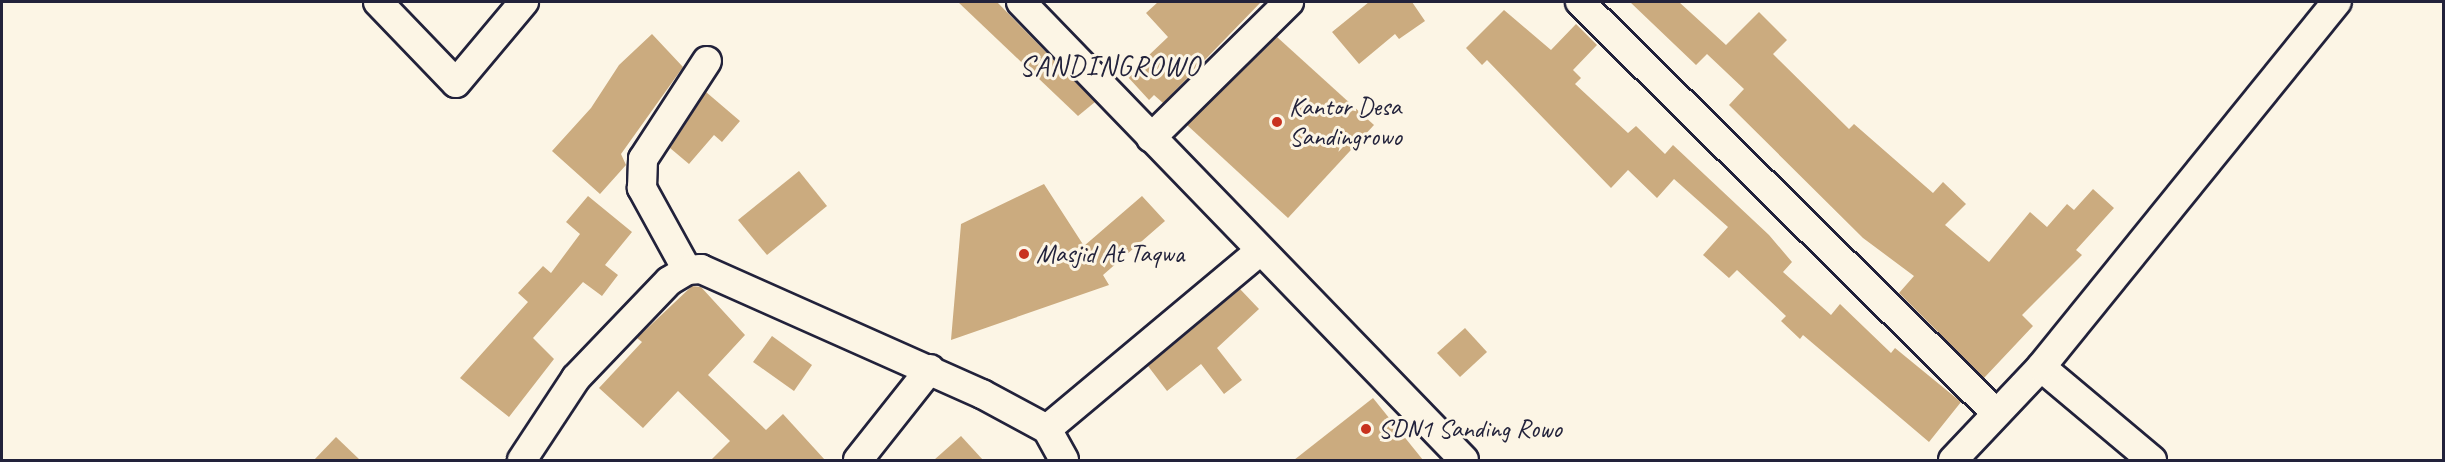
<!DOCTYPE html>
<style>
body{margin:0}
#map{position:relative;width:2445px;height:462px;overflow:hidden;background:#fcf5e5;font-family:Caveat,sans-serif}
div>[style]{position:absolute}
.building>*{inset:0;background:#cbab7f}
.roads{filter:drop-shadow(2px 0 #22223b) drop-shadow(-2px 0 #22223b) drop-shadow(0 2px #22223b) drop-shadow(0 -2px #22223b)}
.street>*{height:28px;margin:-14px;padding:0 14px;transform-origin:14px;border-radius:14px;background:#fcf5e5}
.dots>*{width:16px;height:16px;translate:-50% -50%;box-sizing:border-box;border:3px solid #fcf5e5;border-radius:50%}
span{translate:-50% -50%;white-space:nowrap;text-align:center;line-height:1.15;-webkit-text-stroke:6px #fcf5e5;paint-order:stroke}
.poi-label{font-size:26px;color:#22223b}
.left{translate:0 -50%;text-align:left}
.quarter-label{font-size:28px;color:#22223b;letter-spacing:1.5px}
.frame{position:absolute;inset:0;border:3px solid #22223b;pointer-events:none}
</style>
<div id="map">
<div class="building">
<div style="clip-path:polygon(958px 2px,997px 2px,1095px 102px,1078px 116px)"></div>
<div style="clip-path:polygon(1158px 2px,1261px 2px,1163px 103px,1154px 95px,1149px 100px,1127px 76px,1168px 37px,1146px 13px)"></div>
<div style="clip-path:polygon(1369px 2px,1412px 2px,1425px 21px,1399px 39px,1395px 34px,1359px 64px,1332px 32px)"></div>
<div style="clip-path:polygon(1630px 2px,1679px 2px,1726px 45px,1759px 12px,1787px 40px,1773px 54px,1849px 129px,1854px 124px,1933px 193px,1943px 182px,1966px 204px,1945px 225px,1989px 262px,2030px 212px,2047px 227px,2067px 204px,2074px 210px,2093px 189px,2114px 208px,2076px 250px,2082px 255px,2022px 315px,2033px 326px,1984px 378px,1899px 293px,1914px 276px,1863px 238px,1729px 105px,1744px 89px,1707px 54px,1696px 65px)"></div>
<div style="clip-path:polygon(1504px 10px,1551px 50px,1576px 24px,1597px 45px,1573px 70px,1581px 78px,1575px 84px,1628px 133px,1636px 126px,1665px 154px,1673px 145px,1769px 235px,1792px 262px,1783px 272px,1831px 315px,1840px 304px,1891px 353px,1895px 348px,1961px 402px,1929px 442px,1803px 335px,1800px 339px,1781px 321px,1786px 316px,1737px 270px,1729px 278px,1703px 255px,1728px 227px,1674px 179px,1657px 198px,1628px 170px,1611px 188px,1487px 60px,1482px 65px,1466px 48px)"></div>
<div style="clip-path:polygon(652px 34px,683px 67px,621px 154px,626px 165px,600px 194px,552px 151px,591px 108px,619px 65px)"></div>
<div style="clip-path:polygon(1277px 37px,1374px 125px,1288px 218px,1187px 125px)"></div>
<div style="clip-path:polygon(706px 92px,740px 121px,722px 142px,714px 135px,689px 164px,670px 148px)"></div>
<div style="clip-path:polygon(799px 171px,827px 206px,767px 255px,738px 220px)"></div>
<div style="clip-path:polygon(1044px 184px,1084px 246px,1142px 196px,1165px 221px,1103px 275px,1109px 285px,951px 340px,961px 224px)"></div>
<div style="clip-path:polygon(588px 196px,632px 232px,605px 265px,618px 275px,602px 296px,583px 282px,533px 338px,554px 359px,509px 417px,460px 378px,528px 302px,518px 293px,543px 266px,551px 273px,580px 234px,566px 222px)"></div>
<div style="clip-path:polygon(692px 286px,701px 287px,745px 335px,708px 375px,766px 430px,783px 414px,825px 460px,711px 460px,730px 441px,678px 391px,643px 428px,599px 388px,642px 342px,637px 338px)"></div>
<div style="clip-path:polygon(1240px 289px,1259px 309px,1217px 348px,1242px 380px,1224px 394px,1201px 364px,1167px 391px,1148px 366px)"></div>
<div style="clip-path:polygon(1465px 328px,1487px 352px,1460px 377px,1437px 353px)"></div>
<div style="clip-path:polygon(772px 336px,812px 365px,794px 391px,753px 362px)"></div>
<div style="clip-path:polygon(1373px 398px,1423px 460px,1294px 460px)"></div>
<div style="clip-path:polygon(961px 436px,983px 460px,934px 460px)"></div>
<div style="clip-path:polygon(336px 437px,360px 460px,314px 460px)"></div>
</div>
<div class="roads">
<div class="street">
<div style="left:378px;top:2px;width:112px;rotate:46.1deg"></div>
<div style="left:456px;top:83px;width:106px;rotate:-50deg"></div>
<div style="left:1021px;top:2px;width:637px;rotate:45.95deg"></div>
<div style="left:1580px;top:2px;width:585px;rotate:44.65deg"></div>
<div style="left:1151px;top:138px;width:194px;rotate:-44.6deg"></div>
<div style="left:687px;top:270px;width:94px;rotate:-118.8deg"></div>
<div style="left:642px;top:188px;width:29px;rotate:-88deg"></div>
<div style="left:643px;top:159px;width:117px;rotate:-56.9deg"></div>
<div style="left:2041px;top:367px;width:145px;rotate:40deg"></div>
<div style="left:1047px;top:429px;width:278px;rotate:-39.9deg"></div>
<div style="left:522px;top:460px;width:98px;rotate:-56.6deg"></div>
<div style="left:576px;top:378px;width:134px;rotate:-46.2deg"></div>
<div style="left:669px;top:281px;width:21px;rotate:-31deg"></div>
<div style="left:687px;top:270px;width:14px;rotate:-4deg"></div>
<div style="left:701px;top:269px;width:308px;rotate:24deg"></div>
<div style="left:982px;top:394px;width:74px;rotate:28.3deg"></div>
<div style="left:1047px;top:429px;width:35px;rotate:61deg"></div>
<div style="left:858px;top:460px;width:116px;rotate:-51.6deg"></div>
<div style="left:1953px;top:460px;width:128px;rotate:-46.6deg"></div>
<div style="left:2041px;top:367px;width:470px;rotate:-51deg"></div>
</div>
</div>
<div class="dots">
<div style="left:1277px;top:122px;background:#c8321e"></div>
<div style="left:1024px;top:254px;background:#c8321e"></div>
<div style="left:1366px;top:429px;background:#c8321e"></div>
</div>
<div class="poi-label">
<span class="left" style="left:1289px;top:122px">Kantor Desa<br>Sandingrowo</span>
<span class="left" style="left:1036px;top:254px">Masjid At Taqwa</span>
<span class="left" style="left:1378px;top:429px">SDN1 Sanding Rowo</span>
</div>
<div class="quarter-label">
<span style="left:1110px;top:66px">SANDINGROWO</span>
</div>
<div class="frame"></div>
</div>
